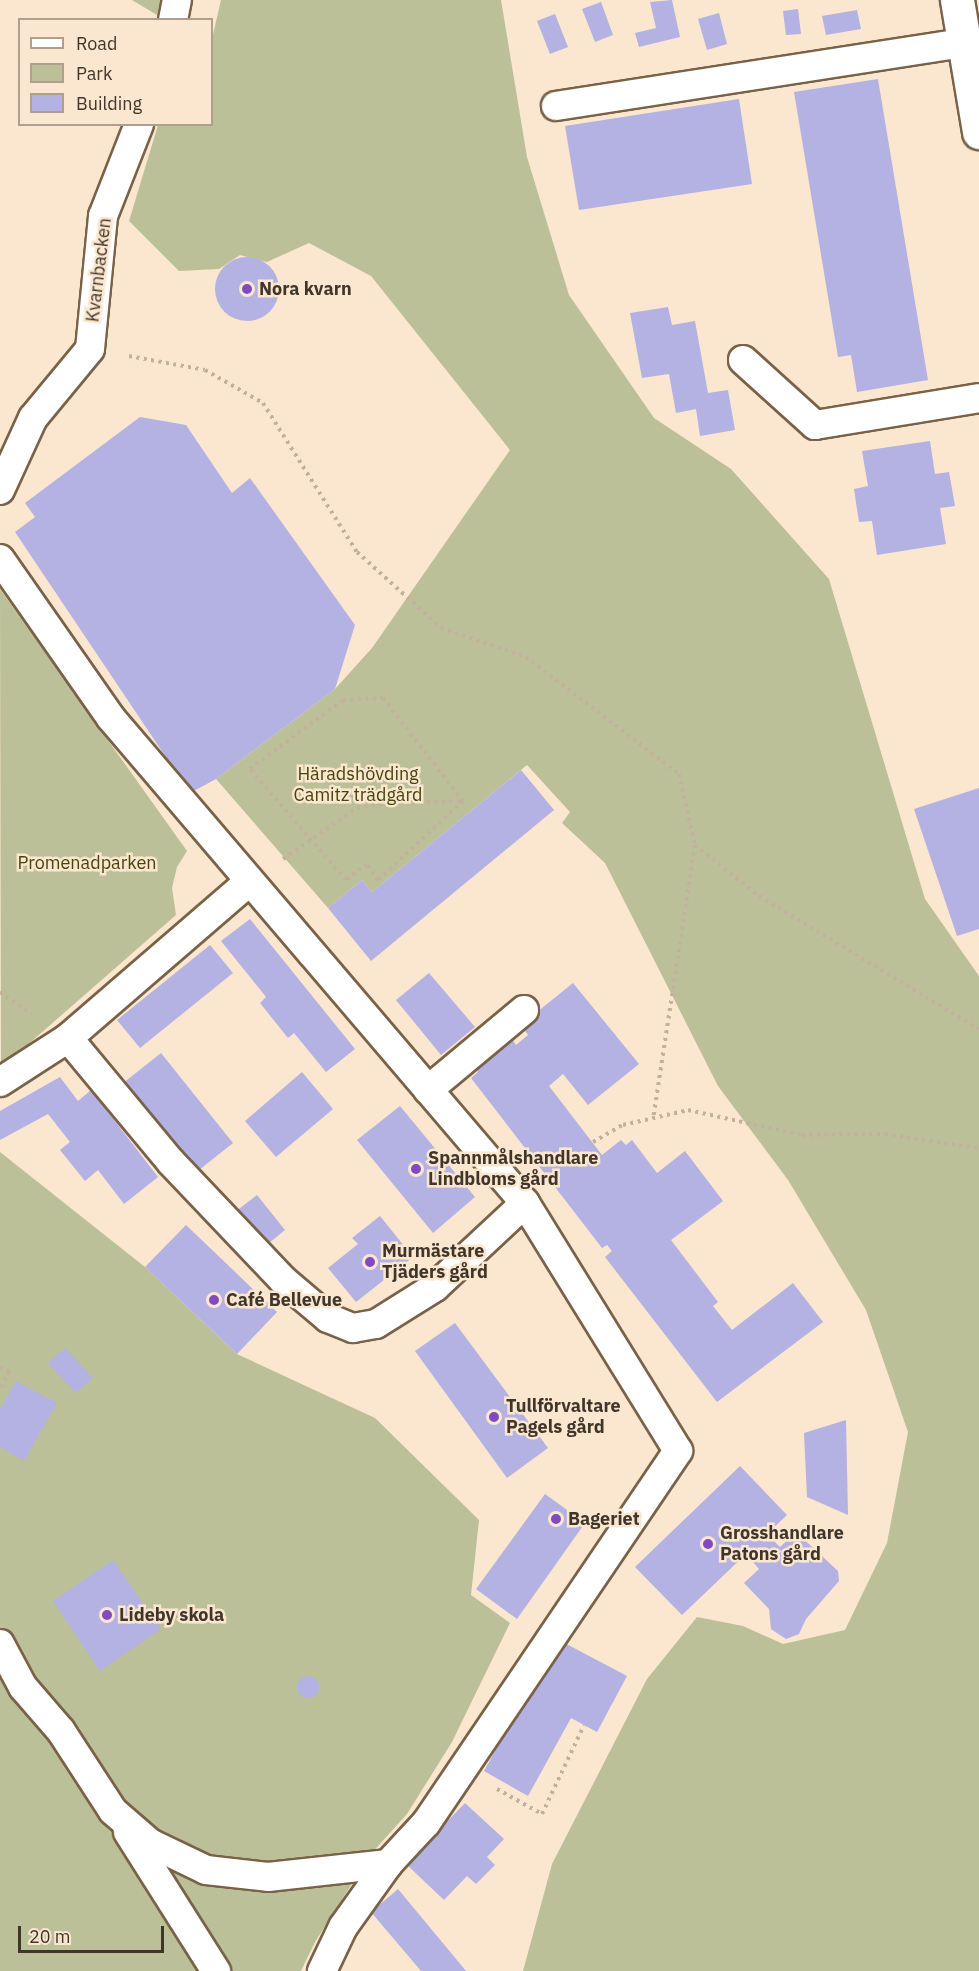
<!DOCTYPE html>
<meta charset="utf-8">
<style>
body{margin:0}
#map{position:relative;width:979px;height:1971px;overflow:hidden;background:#fbe6cf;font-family:"IBM Plex Sans",sans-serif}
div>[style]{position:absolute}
.green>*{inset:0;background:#bcc098}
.building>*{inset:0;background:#b3b2e2}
.round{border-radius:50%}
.path>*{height:4px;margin-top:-2px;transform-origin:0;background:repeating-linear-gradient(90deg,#c3b19d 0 3px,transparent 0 7.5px)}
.roads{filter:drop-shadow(2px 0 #796248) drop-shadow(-2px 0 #796248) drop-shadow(0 2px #796248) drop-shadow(0 -2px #796248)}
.service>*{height:28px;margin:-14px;padding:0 14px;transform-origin:14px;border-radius:14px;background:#fff}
.minor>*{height:33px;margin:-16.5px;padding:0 16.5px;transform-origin:16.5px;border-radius:16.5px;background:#fff}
.dots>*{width:16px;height:16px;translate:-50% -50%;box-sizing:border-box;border:3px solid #fbe6cf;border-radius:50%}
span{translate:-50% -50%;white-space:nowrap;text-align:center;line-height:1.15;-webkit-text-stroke:5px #fbe6cf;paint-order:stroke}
.street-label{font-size:18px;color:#3f352a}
.poi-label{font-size:18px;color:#3f352a;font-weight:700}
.left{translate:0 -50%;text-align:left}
.park-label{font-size:18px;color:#43460a}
.legend{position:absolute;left:18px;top:18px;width:195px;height:108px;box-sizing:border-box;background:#fbe6cf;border:2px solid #b09f8d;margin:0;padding:8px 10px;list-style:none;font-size:18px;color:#3f352a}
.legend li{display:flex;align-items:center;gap:12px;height:30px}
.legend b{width:30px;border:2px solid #b09f8d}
.scale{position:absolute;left:18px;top:1926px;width:146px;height:27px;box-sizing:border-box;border:3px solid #3f352a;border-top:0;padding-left:8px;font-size:18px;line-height:21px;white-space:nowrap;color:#3f352a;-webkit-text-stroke:4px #fbe6cf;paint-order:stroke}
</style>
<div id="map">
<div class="green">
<div style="clip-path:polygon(132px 0,161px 0,157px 15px)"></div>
<div style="clip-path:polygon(221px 0,501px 0,527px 157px,569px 295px,654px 418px,731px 469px,829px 579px,925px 899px,979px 976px,979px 1971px,523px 1971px,552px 1864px,647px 1679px,697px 1617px,743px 1626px,783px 1644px,845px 1630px,887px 1543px,908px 1432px,866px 1310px,788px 1180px,718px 1086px,605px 863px,562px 823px,570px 812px,527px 765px,372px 892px,362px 880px,328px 908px,216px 779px,335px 689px,372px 648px,510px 450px,371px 276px,309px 243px,267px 262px,240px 255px,219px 269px,179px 271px,129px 221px,158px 125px,212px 124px,212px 39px)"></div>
<div style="clip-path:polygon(0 589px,187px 851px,177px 867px,172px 888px,176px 915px,1px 1068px)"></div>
<div style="clip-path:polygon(0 1152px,145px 1267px,237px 1354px,375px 1418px,479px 1520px,471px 1595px,510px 1623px,452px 1742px,407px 1814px,370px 1855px,315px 1942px,301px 1971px,0 1971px)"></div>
</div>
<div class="building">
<div style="clip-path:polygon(672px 0,680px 37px,639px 47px,635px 33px,656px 28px,650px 2px)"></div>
<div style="clip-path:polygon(601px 2px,613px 35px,595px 42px,582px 9px)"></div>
<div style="clip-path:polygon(798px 9px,801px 34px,786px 35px,783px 11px)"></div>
<div style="clip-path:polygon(857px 10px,861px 29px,826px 35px,822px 16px)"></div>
<div style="clip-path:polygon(719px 13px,727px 44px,707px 50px,698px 19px)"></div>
<div style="clip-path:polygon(555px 14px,568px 47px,550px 54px,537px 21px)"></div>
<div style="clip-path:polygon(878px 79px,928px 380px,857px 392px,851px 355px,838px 357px,794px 92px)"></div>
<div style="clip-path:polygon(739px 99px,752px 184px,579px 210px,565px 126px)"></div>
<div class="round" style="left:215px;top:257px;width:64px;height:64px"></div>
<div style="clip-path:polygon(668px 307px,672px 325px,695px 321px,708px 393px,728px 390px,735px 430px,700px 436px,696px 409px,676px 413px,669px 374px,642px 378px,630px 313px)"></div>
<div style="clip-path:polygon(140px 417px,186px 425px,232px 493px,250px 478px,355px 625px,335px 689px,216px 779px,190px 793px,15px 532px,35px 517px,25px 503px)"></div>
<div style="clip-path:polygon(930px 441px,935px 474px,949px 472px,955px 506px,940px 508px,946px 544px,877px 555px,872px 521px,859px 522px,854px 489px,868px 486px,862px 451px)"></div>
<div style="clip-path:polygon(521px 770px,554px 810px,371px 961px,328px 908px,362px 880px,372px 892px)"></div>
<div style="clip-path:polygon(979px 788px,979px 929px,957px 936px,914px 809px)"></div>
<div style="clip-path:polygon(250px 919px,355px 1049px,326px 1072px,294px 1033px,288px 1038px,260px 1003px,266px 997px,221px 941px)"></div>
<div style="clip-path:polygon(210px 945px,233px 973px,140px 1048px,117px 1020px)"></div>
<div style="clip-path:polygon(429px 973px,475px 1027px,441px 1055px,396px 1000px)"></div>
<div style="clip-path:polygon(573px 983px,639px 1064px,588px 1105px,563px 1074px,549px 1086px,602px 1155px,621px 1140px,626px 1145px,632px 1140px,657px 1173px,685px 1151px,723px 1201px,671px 1240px,718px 1302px,713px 1306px,732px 1330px,793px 1283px,823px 1322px,717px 1402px,605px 1257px,612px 1251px,607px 1245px,602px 1248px,471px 1078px,478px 1072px,475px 1068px,488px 1057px,512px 1039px,516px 1045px,528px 1035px,521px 1025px)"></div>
<div style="clip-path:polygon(161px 1053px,233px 1143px,194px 1174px,122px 1084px)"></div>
<div style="clip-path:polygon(302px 1072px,333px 1109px,276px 1157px,245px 1121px)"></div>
<div style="clip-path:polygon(60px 1077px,78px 1101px,91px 1090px,158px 1177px,124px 1204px,98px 1170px,85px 1181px,60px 1150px,70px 1142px,48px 1114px,0 1140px,0 1111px)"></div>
<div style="clip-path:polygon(400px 1106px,475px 1197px,433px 1233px,357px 1140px)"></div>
<div style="clip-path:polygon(257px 1195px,285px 1230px,263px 1248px,235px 1212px)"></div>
<div style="clip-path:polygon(380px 1216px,413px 1257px,356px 1302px,328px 1268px,358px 1244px,352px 1238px)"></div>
<div style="clip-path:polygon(186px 1225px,277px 1312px,237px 1354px,145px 1267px)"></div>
<div style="clip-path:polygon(455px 1323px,548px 1448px,507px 1478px,415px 1351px)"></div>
<div style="clip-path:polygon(65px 1348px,93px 1378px,76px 1393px,48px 1363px)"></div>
<div style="clip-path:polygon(16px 1381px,57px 1403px,24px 1461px,0 1447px,0 1409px)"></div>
<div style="clip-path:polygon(846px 1420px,848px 1515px,807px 1497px,804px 1433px)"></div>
<div style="clip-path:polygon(740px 1466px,787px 1515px,767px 1534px,780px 1547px,796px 1532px,838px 1571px,839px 1581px,806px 1619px,799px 1634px,786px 1639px,771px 1629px,769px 1609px,744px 1583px,759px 1569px,746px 1554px,682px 1615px,635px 1567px)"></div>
<div style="clip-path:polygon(545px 1494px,585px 1523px,517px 1619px,476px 1589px)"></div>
<div style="clip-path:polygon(113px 1560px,161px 1629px,100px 1671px,53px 1601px)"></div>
<div style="clip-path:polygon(557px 1639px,627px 1676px,597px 1732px,571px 1718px,528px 1796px,484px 1771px)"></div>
<div class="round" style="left:297px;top:1676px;width:22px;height:22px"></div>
<div style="clip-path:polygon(465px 1803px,504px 1839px,487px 1857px,495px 1865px,476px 1884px,467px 1876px,444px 1900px,406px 1864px)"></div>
<div style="clip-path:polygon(398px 1889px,466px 1971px,421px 1971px,371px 1912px)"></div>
</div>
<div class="path">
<div style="left:129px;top:356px;width:77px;rotate:10.4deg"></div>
<div style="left:205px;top:370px;width:67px;rotate:29.6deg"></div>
<div style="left:263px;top:403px;width:176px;rotate:57.8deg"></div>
<div style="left:357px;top:552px;width:113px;rotate:42.1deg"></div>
<div style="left:441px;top:628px;width:90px;rotate:18.8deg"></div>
<div style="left:526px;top:657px;width:193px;rotate:37.4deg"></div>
<div style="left:679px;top:774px;width:73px;rotate:77.3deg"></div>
<div style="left:695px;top:845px;width:276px;rotate:98.7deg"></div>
<div style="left:383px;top:698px;width:130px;rotate:52.2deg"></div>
<div style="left:463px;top:801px;width:116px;rotate:137.1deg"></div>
<div style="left:378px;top:880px;width:19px;rotate:-125deg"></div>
<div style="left:367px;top:864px;width:26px;rotate:143deg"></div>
<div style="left:346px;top:880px;width:147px;rotate:-130.9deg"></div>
<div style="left:250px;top:769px;width:116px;rotate:-36.6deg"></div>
<div style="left:343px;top:700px;width:40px;rotate:-2.9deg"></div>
<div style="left:695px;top:845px;width:82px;rotate:38.6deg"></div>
<div style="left:759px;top:896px;width:257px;rotate:31.2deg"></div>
<div style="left:283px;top:859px;width:90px;rotate:-34.6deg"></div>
<div style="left:357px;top:808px;width:40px;rotate:-8.5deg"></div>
<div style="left:397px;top:802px;width:66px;rotate:-0.9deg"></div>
<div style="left:0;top:992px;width:39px;rotate:35deg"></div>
<div style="left:593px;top:1142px;width:34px;rotate:-30deg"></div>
<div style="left:623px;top:1125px;width:67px;rotate:-13deg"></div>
<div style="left:688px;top:1110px;width:117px;rotate:12.4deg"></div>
<div style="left:802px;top:1135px;width:83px;rotate:-0.7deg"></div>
<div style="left:885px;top:1134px;width:95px;rotate:8.5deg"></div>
<div style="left:0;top:1367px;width:10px;rotate:24deg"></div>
<div style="left:9px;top:1371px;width:21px;rotate:115deg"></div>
<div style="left:497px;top:1789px;width:51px;rotate:29.1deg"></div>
<div style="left:542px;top:1814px;width:98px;rotate:-64.7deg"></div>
</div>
<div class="roads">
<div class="service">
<div style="left:173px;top:20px;width:20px;rotate:-79deg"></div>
<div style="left:556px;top:106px;width:413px;rotate:-8.8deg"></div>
<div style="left:743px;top:360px;width:97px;rotate:42.1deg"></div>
<div style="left:815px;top:425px;width:166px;rotate:-9.3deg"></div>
<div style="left:0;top:490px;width:79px;rotate:-65.4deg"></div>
<div style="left:33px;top:418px;width:89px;rotate:-50.4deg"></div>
<div style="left:90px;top:349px;width:134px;rotate:-84.4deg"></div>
<div style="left:103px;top:216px;width:99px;rotate:-68.6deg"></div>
<div style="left:0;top:559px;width:194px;rotate:55.1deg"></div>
<div style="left:111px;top:718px;width:638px;rotate:49.52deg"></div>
<div style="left:68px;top:1038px;width:161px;rotate:50.3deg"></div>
<div style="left:171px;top:1162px;width:163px;rotate:46.5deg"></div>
<div style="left:283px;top:1280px;width:59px;rotate:40.2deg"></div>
<div style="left:328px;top:1318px;width:27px;rotate:22deg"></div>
<div style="left:353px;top:1328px;width:23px;rotate:-10deg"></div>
<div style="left:376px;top:1324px;width:70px;rotate:-32.1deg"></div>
<div style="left:435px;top:1287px;width:123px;rotate:-43deg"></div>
<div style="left:525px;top:1203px;width:291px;rotate:58.3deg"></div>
<div style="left:678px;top:1451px;width:449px;rotate:124.1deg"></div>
<div style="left:426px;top:1823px;width:56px;rotate:132.8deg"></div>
<div style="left:388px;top:1864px;width:77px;rotate:125.5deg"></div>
<div style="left:343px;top:1927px;width:49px;rotate:115.5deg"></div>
<div style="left:0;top:1082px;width:81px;rotate:-32.9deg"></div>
<div style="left:68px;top:1038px;width:239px;rotate:-40.8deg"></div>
<div style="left:428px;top:1090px;width:125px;rotate:-39.8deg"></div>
<div style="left:0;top:1644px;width:49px;rotate:61.9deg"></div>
<div style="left:23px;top:1687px;width:58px;rotate:49.2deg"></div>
<div style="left:61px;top:1731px;width:95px;rotate:57deg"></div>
<div style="left:113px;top:1811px;width:49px;rotate:40.9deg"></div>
<div style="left:150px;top:1843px;width:62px;rotate:25.7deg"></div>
<div style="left:206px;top:1870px;width:62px;rotate:6.4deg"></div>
<div style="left:268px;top:1877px;width:121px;rotate:-6.2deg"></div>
<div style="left:128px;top:1832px;width:165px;rotate:57.7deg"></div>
</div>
<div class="minor">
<div style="left:957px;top:0;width:134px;rotate:80.5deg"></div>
</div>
</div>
<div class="dots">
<div style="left:247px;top:289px;background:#804ac1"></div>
<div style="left:416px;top:1169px;background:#804ac1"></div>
<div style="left:370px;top:1262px;background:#804ac1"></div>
<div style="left:214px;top:1300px;background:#804ac1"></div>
<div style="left:494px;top:1417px;background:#804ac1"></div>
<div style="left:556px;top:1519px;background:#804ac1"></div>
<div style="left:708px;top:1544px;background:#804ac1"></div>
<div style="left:107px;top:1615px;background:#804ac1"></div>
</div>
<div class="street-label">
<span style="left:99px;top:270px;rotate:-83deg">Kvarnbacken</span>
</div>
<div class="poi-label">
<span class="left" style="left:259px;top:289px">Nora kvarn</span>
<span class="left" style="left:428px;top:1169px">Spannmålshandlare<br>Lindbloms gård</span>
<span class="left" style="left:382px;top:1262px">Murmästare<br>Tjäders gård</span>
<span class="left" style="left:226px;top:1300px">Café Bellevue</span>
<span class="left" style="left:506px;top:1417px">Tullförvaltare<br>Pagels gård</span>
<span class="left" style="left:568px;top:1519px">Bageriet</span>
<span class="left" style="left:720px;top:1544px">Grosshandlare<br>Patons gård</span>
<span class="left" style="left:119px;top:1615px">Lideby skola</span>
</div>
<div class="park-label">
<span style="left:358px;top:785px">Häradshövding<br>Camitz trädgård</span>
<span style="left:87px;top:863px">Promenadparken</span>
</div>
<ul class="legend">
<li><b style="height:8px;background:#fff"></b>Road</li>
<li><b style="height:16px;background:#bcc098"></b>Park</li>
<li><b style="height:16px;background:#b3b2e2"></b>Building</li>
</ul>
<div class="scale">20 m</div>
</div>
